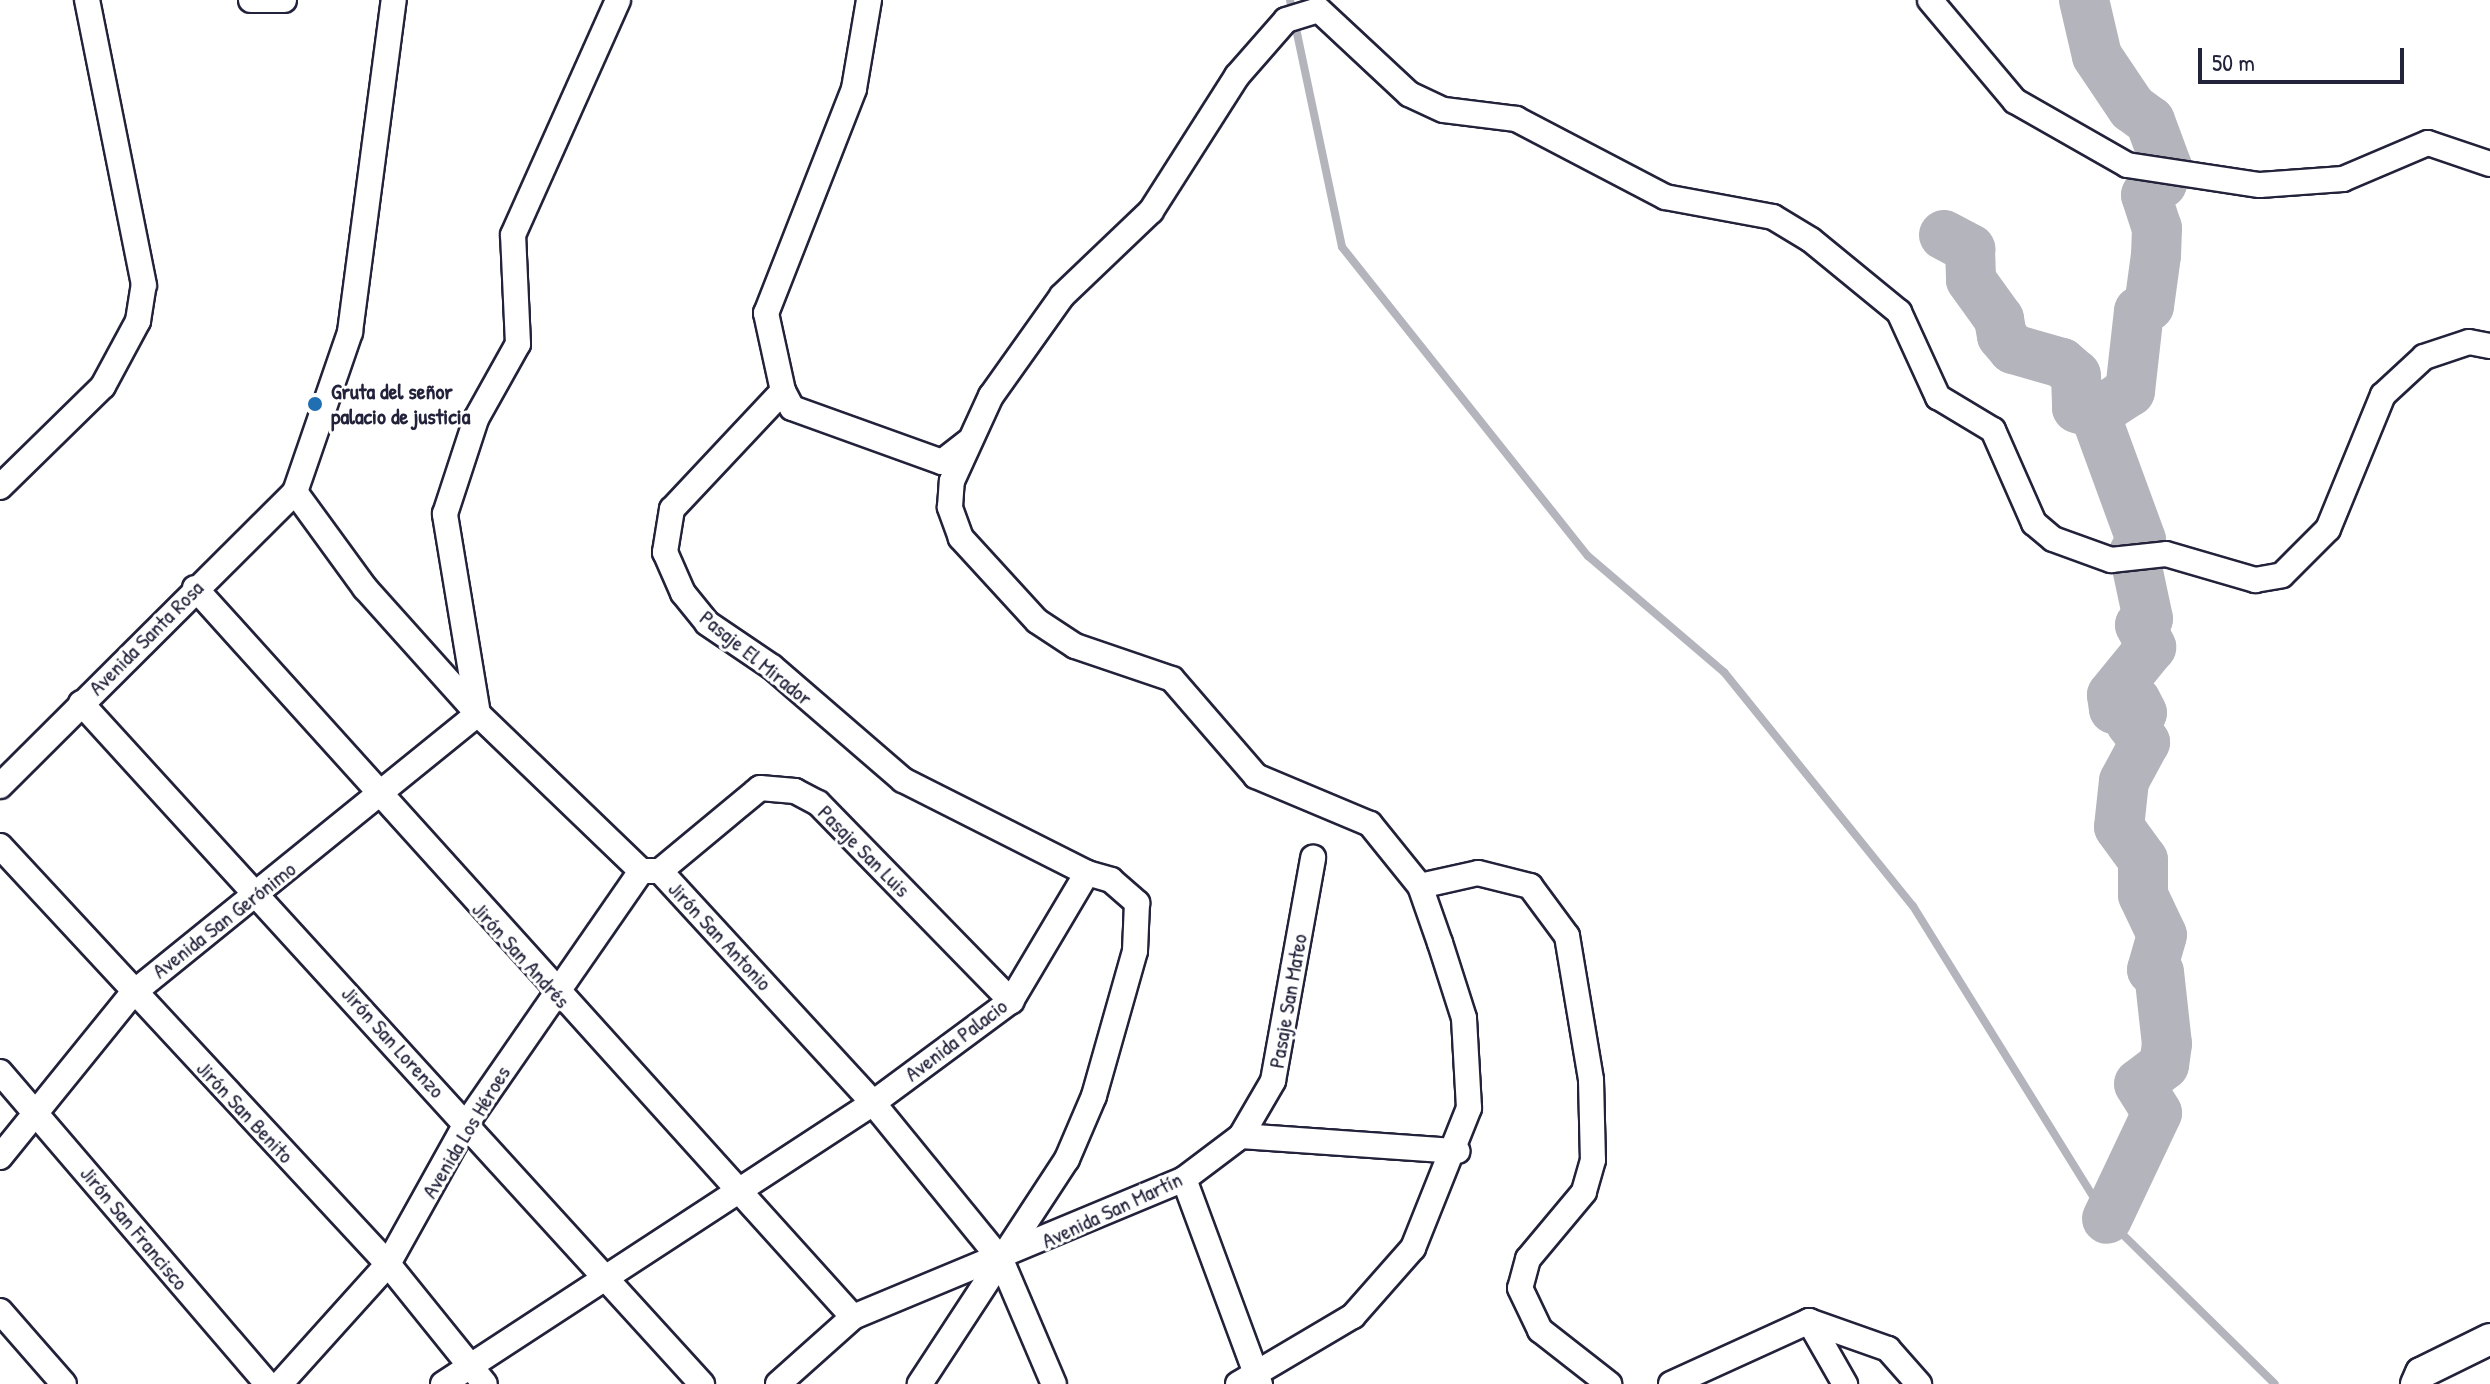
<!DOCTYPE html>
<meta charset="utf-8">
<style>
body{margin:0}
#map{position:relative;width:2490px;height:1384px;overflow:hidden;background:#fff;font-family:"Patrick Hand",sans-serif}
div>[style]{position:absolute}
.stream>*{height:8px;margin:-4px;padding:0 4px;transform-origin:4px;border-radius:4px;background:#b4b4bc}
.river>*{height:50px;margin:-25px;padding:0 25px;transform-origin:25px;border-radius:25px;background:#b4b4bc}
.roads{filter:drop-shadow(2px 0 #22223b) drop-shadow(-2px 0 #22223b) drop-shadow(0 2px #22223b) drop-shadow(0 -2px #22223b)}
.minor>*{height:24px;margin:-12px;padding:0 12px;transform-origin:12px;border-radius:12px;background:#fff}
.tertiary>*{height:30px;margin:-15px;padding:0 15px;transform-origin:15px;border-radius:15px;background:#fff}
.dots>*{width:22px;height:22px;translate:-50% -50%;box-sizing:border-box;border:4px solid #fff;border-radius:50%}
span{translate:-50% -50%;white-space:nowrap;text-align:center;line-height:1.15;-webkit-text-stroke:6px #fff;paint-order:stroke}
.poi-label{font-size:22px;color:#22223b;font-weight:700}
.left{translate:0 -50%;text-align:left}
.street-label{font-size:22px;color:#22223b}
.scale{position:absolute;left:2198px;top:48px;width:206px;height:36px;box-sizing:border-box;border:4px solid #22223b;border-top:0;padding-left:10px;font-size:24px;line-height:28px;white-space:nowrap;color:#22223b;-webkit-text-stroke:6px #fff;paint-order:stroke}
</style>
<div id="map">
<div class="stream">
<div style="left:1290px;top:0;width:252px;rotate:78.1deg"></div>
<div style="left:1342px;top:247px;width:395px;rotate:51.5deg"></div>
<div style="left:1588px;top:556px;width:179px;rotate:40.5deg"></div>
<div style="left:1724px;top:672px;width:301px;rotate:51.1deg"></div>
<div style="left:1913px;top:906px;width:368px;rotate:58.2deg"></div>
<div style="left:2107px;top:1219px;width:235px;rotate:44.5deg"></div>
</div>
<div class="river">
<div style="left:2084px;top:0;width:57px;rotate:76.9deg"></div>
<div style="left:2097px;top:56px;width:63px;rotate:56.1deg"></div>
<div style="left:2132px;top:108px;width:22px;rotate:36deg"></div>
<div style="left:2150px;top:121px;width:49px;rotate:69.7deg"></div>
<div style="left:2167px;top:167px;width:17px;rotate:107deg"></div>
<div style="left:2162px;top:183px;width:20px;rotate:143deg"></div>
<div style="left:2146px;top:195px;width:35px;rotate:72deg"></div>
<div style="left:2157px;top:228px;width:27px;rotate:92deg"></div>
<div style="left:2156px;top:255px;width:51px;rotate:97.8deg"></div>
<div style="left:2149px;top:306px;width:11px;rotate:153deg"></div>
<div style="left:2139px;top:311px;width:81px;rotate:96.4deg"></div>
<div style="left:2130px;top:391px;width:42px;rotate:146.7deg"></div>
<div style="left:2095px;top:414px;width:134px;rotate:69.9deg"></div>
<div style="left:2141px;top:540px;width:15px;rotate:118deg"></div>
<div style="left:2134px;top:553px;width:67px;rotate:78deg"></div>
<div style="left:2148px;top:619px;width:10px;rotate:143deg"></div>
<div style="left:2140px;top:625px;width:25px;rotate:63deg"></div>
<div style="left:2151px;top:647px;width:62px;rotate:129.1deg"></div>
<div style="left:2112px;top:695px;width:14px;rotate:82deg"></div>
<div style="left:2114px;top:709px;width:23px;rotate:-20deg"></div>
<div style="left:2136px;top:701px;width:13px;rotate:63deg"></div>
<div style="left:2142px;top:713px;width:15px;rotate:138deg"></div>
<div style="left:2131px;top:723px;width:24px;rotate:54deg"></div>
<div style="left:2145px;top:742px;width:44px;rotate:118.3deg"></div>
<div style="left:2124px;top:781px;width:46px;rotate:96.2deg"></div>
<div style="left:2119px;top:827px;width:41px;rotate:54deg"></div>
<div style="left:2143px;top:860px;width:35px;rotate:90deg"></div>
<div style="left:2143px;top:895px;width:44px;rotate:64.6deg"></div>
<div style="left:2162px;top:935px;width:36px;rotate:106deg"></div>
<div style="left:2152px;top:970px;width:7px;rotate:16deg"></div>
<div style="left:2159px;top:972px;width:72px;rotate:83.7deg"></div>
<div style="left:2167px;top:1044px;width:21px;rotate:98deg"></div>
<div style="left:2164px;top:1065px;width:31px;rotate:143deg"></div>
<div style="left:2139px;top:1084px;width:34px;rotate:58deg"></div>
<div style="left:2157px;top:1113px;width:117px;rotate:115.3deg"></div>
<div style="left:1944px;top:235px;width:30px;rotate:28deg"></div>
<div style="left:1970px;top:249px;width:31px;rotate:88deg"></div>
<div style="left:1971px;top:280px;width:48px;rotate:54.3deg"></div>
<div style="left:1999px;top:319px;width:17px;rotate:80deg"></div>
<div style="left:2002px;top:336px;width:17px;rotate:50deg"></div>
<div style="left:2013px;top:349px;width:51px;rotate:15.9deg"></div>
<div style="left:2062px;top:363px;width:18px;rotate:41deg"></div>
<div style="left:2076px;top:375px;width:33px;rotate:88deg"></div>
<div style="left:2077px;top:408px;width:19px;rotate:18deg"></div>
</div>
<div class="roads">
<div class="minor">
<div style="left:251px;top:0;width:33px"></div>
<div style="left:869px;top:0;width:90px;rotate:99.6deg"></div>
<div style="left:854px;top:89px;width:241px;rotate:111.4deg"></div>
<div style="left:766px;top:313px;width:80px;rotate:77.7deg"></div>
<div style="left:783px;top:391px;width:19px;rotate:62deg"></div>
<div style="left:792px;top:408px;width:159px;rotate:19.8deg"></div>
<div style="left:942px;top:462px;width:33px;rotate:-38deg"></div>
<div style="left:1930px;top:0;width:132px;rotate:49.9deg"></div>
<div style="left:2015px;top:101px;width:129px;rotate:29.7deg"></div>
<div style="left:2127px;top:165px;width:134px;rotate:8.6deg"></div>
<div style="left:2260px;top:185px;width:83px;rotate:-4.1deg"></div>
<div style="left:2343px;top:179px;width:92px;rotate:-23deg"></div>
<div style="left:2428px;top:143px;width:65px;rotate:18.7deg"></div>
<div style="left:783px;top:391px;width:162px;rotate:133.2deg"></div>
<div style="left:672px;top:509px;width:44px;rotate:99.2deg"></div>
<div style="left:665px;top:552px;width:45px;rotate:66.3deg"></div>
<div style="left:683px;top:593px;width:38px;rotate:51deg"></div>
<div style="left:707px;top:623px;width:78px;rotate:34.1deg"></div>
<div style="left:772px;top:667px;width:173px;rotate:40.8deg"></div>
<div style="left:903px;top:780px;width:206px;rotate:26.8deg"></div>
<div style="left:0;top:487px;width:144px;rotate:-44.4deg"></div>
<div style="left:103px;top:386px;width:74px;rotate:-61.7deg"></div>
<div style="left:138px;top:321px;width:36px;rotate:-81deg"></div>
<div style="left:144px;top:285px;width:291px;rotate:-101.3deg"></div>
<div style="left:295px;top:492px;width:119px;rotate:53.9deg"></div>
<div style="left:365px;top:588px;width:169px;rotate:48.1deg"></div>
<div style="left:478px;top:714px;width:226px;rotate:43.9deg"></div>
<div style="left:641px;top:871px;width:19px"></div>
<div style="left:660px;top:871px;width:315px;rotate:47.4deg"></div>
<div style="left:873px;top:1103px;width:203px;rotate:50.8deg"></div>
<div style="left:1001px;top:1260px;width:135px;rotate:66.9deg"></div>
<div style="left:195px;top:588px;width:982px;rotate:47.93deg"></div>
<div style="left:81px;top:703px;width:922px;rotate:47.64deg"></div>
<div style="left:0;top:786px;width:416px;rotate:-44.9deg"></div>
<div style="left:295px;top:492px;width:169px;rotate:-71deg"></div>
<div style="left:350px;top:332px;width:335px;rotate:-82.5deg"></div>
<div style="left:0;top:846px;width:570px;rotate:47.13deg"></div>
<div style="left:388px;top:1264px;width:154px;rotate:51.1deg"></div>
<div style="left:660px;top:871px;width:130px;rotate:-39.7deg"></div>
<div style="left:760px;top:788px;width:35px;rotate:5deg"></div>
<div style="left:795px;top:791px;width:26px;rotate:28deg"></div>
<div style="left:818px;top:803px;width:277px;rotate:45.7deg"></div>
<div style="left:1420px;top:886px;width:59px;rotate:-12.6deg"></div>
<div style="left:1478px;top:873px;width:54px;rotate:14deg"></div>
<div style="left:1530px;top:886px;width:62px;rotate:53.5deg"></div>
<div style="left:1567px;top:936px;width:146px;rotate:80.5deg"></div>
<div style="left:1591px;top:1080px;width:80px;rotate:88.6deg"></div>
<div style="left:1593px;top:1160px;width:33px;rotate:106deg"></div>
<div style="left:1584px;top:1192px;width:87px;rotate:129.9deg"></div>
<div style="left:1528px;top:1259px;width:30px;rotate:105deg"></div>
<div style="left:1520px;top:1288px;width:47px;rotate:64.5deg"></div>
<div style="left:1540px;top:1330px;width:88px;rotate:38deg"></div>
<div style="left:0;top:1072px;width:411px;rotate:49.4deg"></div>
<div style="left:1241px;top:1136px;width:64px;rotate:-59.8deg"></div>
<div style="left:1273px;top:1081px;width:227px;rotate:-79.8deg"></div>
<div style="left:0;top:1157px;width:211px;rotate:-51deg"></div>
<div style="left:133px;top:993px;width:444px;rotate:-39deg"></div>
<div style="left:478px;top:714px;width:203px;rotate:-99.4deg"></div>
<div style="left:445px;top:514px;width:100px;rotate:-71.9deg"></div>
<div style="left:476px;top:419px;width:86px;rotate:-60.8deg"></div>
<div style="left:518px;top:344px;width:109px;rotate:-92.6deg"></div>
<div style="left:513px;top:235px;width:257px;rotate:-65.9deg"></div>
<div style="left:1184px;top:1179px;width:219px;rotate:69.7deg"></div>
<div style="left:0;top:1311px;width:97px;rotate:48.8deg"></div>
<div style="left:1809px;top:1321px;width:84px;rotate:19.5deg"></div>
<div style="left:1888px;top:1349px;width:47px;rotate:48.5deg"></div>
<div style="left:280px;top:1384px;width:161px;rotate:-48deg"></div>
<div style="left:388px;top:1264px;width:160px;rotate:-60.9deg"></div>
<div style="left:466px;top:1124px;width:308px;rotate:-55.3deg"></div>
<div style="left:443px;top:1384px;width:514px;rotate:-33.16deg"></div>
<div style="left:873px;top:1103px;width:172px;rotate:-36.5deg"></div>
<div style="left:1011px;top:1001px;width:149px;rotate:-59.3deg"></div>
<div style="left:1087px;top:873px;width:25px;rotate:16deg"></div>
<div style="left:1111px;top:880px;width:35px;rotate:41deg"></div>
<div style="left:1137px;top:903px;width:48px;rotate:92.4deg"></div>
<div style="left:1135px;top:951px;width:151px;rotate:105.8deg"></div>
<div style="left:1094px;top:1096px;width:69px;rotate:113.2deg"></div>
<div style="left:1067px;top:1159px;width:269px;rotate:123.2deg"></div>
<div style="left:778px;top:1384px;width:101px;rotate:-41.8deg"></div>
<div style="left:853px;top:1317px;width:359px;rotate:-22.6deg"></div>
<div style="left:1184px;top:1179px;width:71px;rotate:-37deg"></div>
<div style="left:1241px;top:1136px;width:217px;rotate:4deg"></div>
<div style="left:1238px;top:1384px;width:134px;rotate:-30.6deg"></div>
<div style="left:1353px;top:1316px;width:91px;rotate:-48.6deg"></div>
<div style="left:1413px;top:1248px;width:151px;rotate:-68.2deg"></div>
<div style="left:1469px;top:1108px;width:90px;rotate:-93.2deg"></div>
<div style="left:1464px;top:1018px;width:79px;rotate:-107.7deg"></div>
<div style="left:1440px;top:943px;width:60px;rotate:-109.3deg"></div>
<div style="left:1420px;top:886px;width:80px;rotate:-128.9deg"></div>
<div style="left:1370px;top:824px;width:124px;rotate:-157.2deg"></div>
<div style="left:1256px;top:776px;width:128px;rotate:-130.9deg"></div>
<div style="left:1172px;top:679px;width:102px;rotate:-161.2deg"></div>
<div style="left:1075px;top:646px;width:45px;rotate:-146.7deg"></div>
<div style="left:1037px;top:621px;width:113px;rotate:-132.5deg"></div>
<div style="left:961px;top:538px;width:33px;rotate:-110deg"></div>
<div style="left:950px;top:507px;width:26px;rotate:-86deg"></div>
<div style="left:952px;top:481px;width:94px;rotate:-65.4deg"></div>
<div style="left:991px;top:396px;width:123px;rotate:-54.6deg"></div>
<div style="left:1062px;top:296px;width:123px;rotate:-43.7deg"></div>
<div style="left:1151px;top:211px;width:160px;rotate:-57.5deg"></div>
<div style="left:1237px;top:76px;width:74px;rotate:-48.8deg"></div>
<div style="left:1286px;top:20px;width:34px;rotate:-17deg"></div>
<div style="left:1319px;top:10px;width:123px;rotate:43deg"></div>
<div style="left:1409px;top:94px;width:38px;rotate:25deg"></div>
<div style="left:1444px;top:110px;width:73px;rotate:7.1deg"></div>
<div style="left:1516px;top:119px;width:168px;rotate:27.6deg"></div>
<div style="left:1665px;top:197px;width:110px;rotate:10.5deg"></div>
<div style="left:1773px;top:217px;width:44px;rotate:31.2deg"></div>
<div style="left:1811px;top:240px;width:114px;rotate:39.3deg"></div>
<div style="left:1899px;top:312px;width:94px;rotate:65.4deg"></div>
<div style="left:1938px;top:397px;width:64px;rotate:31deg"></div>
<div style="left:1993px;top:430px;width:102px;rotate:66.2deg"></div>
<div style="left:2034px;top:523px;width:25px;rotate:40deg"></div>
<div style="left:2053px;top:539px;width:62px;rotate:19.9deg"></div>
<div style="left:2111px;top:560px;width:55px;rotate:-6.2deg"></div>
<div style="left:2166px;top:554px;width:93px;rotate:16.3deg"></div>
<div style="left:2255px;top:580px;width:27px;rotate:-10deg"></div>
<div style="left:2282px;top:575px;width:65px;rotate:-45deg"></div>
<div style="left:2328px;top:529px;width:145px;rotate:-67.7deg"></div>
<div style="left:2383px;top:395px;width:56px;rotate:-42.8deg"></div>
<div style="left:2424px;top:357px;width:47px;rotate:-18.4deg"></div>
<div style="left:2469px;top:342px;width:21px;rotate:11deg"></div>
<div style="left:1671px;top:1384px;width:152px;rotate:-24.5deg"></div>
<div style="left:1809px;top:1321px;width:73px;rotate:60.3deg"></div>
</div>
<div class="tertiary">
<div style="left:2416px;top:1384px;width:12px;rotate:-66deg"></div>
<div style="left:2421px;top:1373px;width:77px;rotate:-26.2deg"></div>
</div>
</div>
<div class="dots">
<div style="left:315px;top:404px;background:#1f6fb2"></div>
</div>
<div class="poi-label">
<span class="left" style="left:331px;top:404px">Gruta del señor<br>palacio de justicia</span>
</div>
<div class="street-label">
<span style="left:146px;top:638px;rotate:-45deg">Avenida Santa Rosa</span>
<span style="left:756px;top:658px;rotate:39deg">Pasaje El Mirador</span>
<span style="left:864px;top:851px;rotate:45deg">Pasaje San Luis</span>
<span style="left:224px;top:920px;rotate:-38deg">Avenida San Gerónimo</span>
<span style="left:720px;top:936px;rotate:47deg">Jirón San Antonio</span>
<span style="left:521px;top:955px;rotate:48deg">Jirón San Andrés</span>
<span style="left:1288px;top:1001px;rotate:-80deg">Pasaje San Mateo</span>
<span style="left:956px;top:1040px;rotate:-37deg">Avenida Palacio</span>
<span style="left:393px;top:1042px;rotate:48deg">Jirón San Lorenzo</span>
<span style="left:245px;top:1112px;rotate:47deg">Jirón San Benito</span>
<span style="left:466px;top:1132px;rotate:-59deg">Avenida Los Héroes</span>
<span style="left:1112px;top:1210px;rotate:-25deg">Avenida San Martín</span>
<span style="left:134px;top:1228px;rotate:50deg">Jirón San Francisco</span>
</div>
<div class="scale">50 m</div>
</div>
